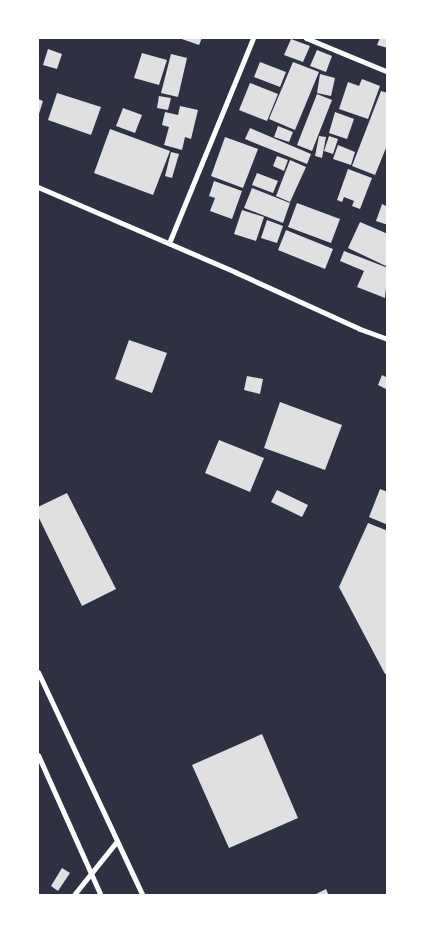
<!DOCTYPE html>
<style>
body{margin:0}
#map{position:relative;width:425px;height:933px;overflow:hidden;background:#2d3142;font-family:Spectral,serif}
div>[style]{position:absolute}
.building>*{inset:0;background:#e0e0e3}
.minor>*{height:5px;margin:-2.5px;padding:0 2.5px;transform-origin:2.5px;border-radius:2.5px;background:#fff}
span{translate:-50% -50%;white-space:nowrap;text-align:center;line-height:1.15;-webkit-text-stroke:4.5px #fff;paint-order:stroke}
.frame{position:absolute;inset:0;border:39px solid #fff;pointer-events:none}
</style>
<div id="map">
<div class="building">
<div style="clip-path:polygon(179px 38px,202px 38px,199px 45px)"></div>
<div style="clip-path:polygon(380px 38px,388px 38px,388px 48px,377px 45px)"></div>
<div style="clip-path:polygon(291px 39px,310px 46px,303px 62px,284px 55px)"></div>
<div style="clip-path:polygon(48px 49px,62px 54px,57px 69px,43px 65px)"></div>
<div style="clip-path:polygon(317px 50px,332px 56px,326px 72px,310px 66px)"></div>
<div style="clip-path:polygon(142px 53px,167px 60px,159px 85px,134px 78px)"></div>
<div style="clip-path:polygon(171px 54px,187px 58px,178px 97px,161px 93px)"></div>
<div style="clip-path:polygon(260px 62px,286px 72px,280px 87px,254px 77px)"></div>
<div style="clip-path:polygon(293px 62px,319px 72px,295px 130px,269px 119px)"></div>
<div style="clip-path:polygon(320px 74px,335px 78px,331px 96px,317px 93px)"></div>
<div style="clip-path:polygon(362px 79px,380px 86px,368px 119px,339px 109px,348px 82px,359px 86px)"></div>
<div style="clip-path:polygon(250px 83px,278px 94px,267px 121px,239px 110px)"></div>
<div style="clip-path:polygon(381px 91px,388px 93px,388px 143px,375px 175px,352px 166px)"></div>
<div style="clip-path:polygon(57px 93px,101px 107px,91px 135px,48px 120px)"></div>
<div style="clip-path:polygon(317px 94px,332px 100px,312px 151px,297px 145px)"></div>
<div style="clip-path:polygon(159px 96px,171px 98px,168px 110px,157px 108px)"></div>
<div style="clip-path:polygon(38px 99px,43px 101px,38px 117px)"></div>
<div style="clip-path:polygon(180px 106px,198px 110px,191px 139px,185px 137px,182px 150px,164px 145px,169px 127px,162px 125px,165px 112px,178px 115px)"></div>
<div style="clip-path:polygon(123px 108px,142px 115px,135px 133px,116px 126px)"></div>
<div style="clip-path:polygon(335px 112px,354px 119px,347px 139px,329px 133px)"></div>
<div style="clip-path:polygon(278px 126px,293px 132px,289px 142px,274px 137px)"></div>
<div style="clip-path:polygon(250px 128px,311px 154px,307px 164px,245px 139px)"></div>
<div style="clip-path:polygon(110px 129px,170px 151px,153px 195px,94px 173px)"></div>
<div style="clip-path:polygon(319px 136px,326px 137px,322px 158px,315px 156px)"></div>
<div style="clip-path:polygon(329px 136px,338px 139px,333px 154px,324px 151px)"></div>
<div style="clip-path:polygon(225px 137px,258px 149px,243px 188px,211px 176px)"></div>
<div style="clip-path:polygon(338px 145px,355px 152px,351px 165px,333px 159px)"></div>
<div style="clip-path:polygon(171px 152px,179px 154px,172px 178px,165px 176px)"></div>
<div style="clip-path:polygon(277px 156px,288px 160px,284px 171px,273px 166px)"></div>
<div style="clip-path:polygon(290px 160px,306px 167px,290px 202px,276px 196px)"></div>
<div style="clip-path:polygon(348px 169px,372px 178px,360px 209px,352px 206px,354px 201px,344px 197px,342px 202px,337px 200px)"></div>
<div style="clip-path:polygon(257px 173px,278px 181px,273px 193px,252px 185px)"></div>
<div style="clip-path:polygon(214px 181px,242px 191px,232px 219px,210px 211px,215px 198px,209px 196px)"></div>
<div style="clip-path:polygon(252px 188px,290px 203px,283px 223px,244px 208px)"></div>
<div style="clip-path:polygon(297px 203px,340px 219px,331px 243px,288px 227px)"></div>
<div style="clip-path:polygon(382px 204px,388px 207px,388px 225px,376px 221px)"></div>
<div style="clip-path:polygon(242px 210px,264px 217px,256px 241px,234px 234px)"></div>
<div style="clip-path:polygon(267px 220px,283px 226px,277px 243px,261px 238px)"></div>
<div style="clip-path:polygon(360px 222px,388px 234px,388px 267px,348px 248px)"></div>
<div style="clip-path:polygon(286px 230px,333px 249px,325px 269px,278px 250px)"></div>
<div style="clip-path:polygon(344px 251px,388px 268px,385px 298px,357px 287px,364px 271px,340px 261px)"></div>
<div style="clip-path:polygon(129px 340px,167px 353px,152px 393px,115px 379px)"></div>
<div style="clip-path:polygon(382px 375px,388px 378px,388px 390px,378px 385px)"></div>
<div style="clip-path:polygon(247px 376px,263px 379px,260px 394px,244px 390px)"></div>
<div style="clip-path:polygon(280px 402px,342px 425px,325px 470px,264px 448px)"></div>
<div style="clip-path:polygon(219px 440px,264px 458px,250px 492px,205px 473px)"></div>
<div style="clip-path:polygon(380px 489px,388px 492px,388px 525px,369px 517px)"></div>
<div style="clip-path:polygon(277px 490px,308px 505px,302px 517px,271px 502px)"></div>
<div style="clip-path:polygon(67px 493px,116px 589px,82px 606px,38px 516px,38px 507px)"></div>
<div style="clip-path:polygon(368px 523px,388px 531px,388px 673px,385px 674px,339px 587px)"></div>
<div style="clip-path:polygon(262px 734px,298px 818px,229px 848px,192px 765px)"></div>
<div style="clip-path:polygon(62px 868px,70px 873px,58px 891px,51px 886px)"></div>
<div style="clip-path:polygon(326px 889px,329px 896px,312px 896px)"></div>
</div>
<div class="minor">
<div style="left:306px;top:38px;width:89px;rotate:22.5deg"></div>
<div style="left:38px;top:187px;width:215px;rotate:23.3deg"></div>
<div style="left:235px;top:272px;width:137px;rotate:24.5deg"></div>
<div style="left:360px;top:329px;width:30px;rotate:20deg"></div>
<div style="left:169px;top:243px;width:222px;rotate:-67.7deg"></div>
<div style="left:38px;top:672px;width:247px;rotate:64.9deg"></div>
<div style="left:38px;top:755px;width:154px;rotate:65.9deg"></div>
<div style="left:73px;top:896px;width:70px;rotate:-51.3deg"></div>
</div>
<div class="frame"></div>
</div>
